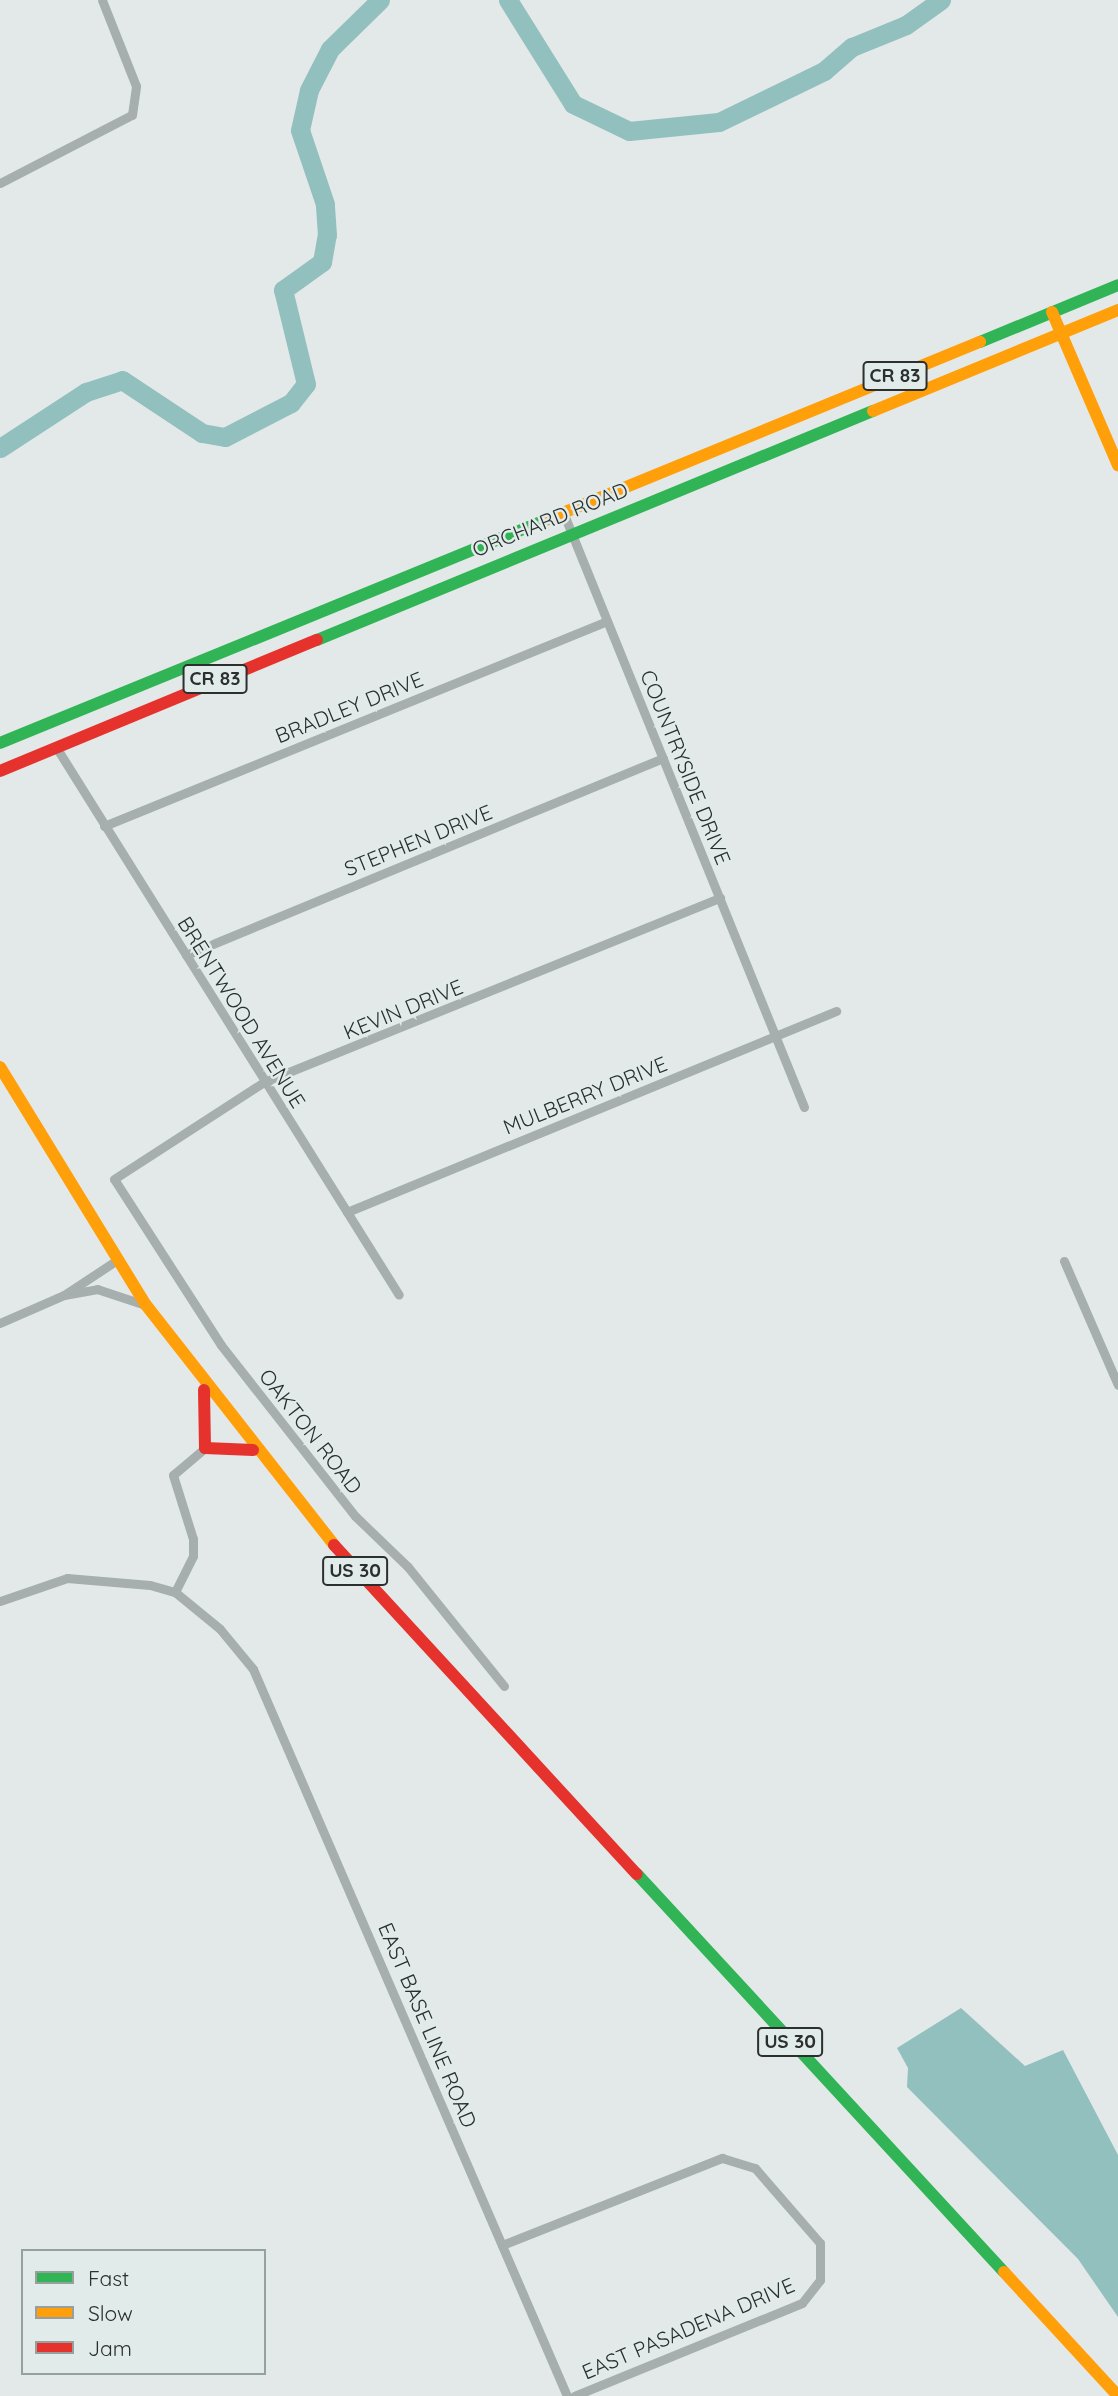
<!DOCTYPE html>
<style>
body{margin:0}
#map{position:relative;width:1118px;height:2396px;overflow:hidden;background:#e3e9e8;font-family:Quicksand,sans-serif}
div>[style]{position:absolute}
.water>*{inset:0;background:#92c0be}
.river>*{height:19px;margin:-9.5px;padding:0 9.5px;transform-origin:9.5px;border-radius:9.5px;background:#92c0be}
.street>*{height:9px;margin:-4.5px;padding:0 4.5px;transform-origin:4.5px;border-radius:4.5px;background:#a6afae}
.fast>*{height:12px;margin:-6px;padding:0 6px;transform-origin:6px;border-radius:6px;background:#30b455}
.slow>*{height:12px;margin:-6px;padding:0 6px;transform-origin:6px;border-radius:6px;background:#ff9f0a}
.jam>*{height:12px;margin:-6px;padding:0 6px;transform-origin:6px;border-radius:6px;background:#e5322d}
span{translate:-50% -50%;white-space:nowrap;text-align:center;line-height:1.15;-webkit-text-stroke:5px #e1ebea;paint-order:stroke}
.shield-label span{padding:2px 5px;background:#e1ebea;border:2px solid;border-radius:5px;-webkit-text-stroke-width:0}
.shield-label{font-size:19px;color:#2b2f2e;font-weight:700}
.street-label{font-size:21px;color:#2b2f2e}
.legend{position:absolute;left:21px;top:2249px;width:245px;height:126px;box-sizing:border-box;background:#e1ebea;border:2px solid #98a09f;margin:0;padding:9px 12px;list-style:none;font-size:21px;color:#2b2f2e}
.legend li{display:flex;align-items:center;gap:14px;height:35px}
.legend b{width:35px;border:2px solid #98a09f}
</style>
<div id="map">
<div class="water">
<div style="clip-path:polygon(961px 2008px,1025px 2066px,1063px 2050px,1118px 2155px,1118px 2317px,1078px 2259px,907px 2087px,908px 2068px,897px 2048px)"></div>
</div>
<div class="river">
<div style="left:508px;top:0;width:123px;rotate:58deg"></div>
<div style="left:573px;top:104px;width:62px;rotate:25.7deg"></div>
<div style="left:629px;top:131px;width:90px;rotate:-5.7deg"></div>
<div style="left:719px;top:122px;width:117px;rotate:-25.9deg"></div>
<div style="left:824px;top:71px;width:37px;rotate:-41deg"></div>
<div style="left:852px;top:47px;width:58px;rotate:-22.2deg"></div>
<div style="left:906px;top:25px;width:43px;rotate:-35.5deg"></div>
<div style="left:0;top:448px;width:103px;rotate:-33.1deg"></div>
<div style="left:86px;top:392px;width:38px;rotate:-18deg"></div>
<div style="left:122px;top:380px;width:96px;rotate:33.5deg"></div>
<div style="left:202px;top:433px;width:23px;rotate:10deg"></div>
<div style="left:225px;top:437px;width:74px;rotate:-27.3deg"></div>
<div style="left:291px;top:403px;width:24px;rotate:-52deg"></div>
<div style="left:306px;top:384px;width:97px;rotate:-103.7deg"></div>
<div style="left:283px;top:290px;width:48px;rotate:-35.7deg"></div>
<div style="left:322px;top:262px;width:27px;rotate:-80deg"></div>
<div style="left:327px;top:235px;width:31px;rotate:-94deg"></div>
<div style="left:325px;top:204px;width:78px;rotate:-108.7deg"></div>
<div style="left:300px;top:130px;width:41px;rotate:-77.3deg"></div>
<div style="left:309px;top:90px;width:46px;rotate:-62.9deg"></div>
<div style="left:330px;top:49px;width:70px;rotate:-44.4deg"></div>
</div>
<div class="street">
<div style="left:0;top:183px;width:148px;rotate:-27.3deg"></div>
<div style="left:132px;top:115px;width:29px;rotate:-82deg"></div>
<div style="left:136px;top:86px;width:92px;rotate:-111.6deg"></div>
<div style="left:563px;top:512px;width:642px;rotate:67.95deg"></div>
<div style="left:56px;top:747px;width:646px;rotate:57.96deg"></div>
<div style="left:104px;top:826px;width:543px;rotate:-22.17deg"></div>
<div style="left:186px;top:955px;width:516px;rotate:-22.44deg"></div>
<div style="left:347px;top:1212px;width:529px;rotate:-22.34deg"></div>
<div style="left:1064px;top:1261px;width:135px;rotate:66.5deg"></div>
<div style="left:64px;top:1295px;width:64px;rotate:-33.4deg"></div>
<div style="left:0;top:1323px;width:70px;rotate:-23.6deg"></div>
<div style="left:64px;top:1295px;width:34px;rotate:-10deg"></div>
<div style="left:97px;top:1289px;width:51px;rotate:18.4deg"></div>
<div style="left:175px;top:1592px;width:40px;rotate:-63.4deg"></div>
<div style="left:193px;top:1556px;width:17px;rotate:-90deg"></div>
<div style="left:193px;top:1539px;width:67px;rotate:-107.4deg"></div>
<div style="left:173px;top:1475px;width:42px;rotate:-40.2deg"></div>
<div style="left:0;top:1601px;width:71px;rotate:-18.9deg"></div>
<div style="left:67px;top:1578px;width:83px;rotate:4.8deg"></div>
<div style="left:150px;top:1585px;width:26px;rotate:16deg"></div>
<div style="left:175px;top:1592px;width:58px;rotate:39.4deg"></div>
<div style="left:220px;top:1629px;width:52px;rotate:50.5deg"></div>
<div style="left:253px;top:1669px;width:792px;rotate:66.64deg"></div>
<div style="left:504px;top:1686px;width:154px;rotate:-128.9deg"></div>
<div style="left:407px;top:1566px;width:72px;rotate:-136.1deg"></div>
<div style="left:355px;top:1516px;width:217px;rotate:-128.1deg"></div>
<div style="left:221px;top:1345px;width:197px;rotate:-122.8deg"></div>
<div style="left:114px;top:1179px;width:179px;rotate:-32.9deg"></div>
<div style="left:264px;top:1082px;width:492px;rotate:-22deg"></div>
<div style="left:502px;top:2245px;width:237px;rotate:-21.6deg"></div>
<div style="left:722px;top:2158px;width:34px;rotate:17deg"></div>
<div style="left:755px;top:2168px;width:99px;rotate:49.1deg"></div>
<div style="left:820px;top:2243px;width:37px;rotate:90deg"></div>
<div style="left:820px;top:2280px;width:29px;rotate:128deg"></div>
<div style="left:802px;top:2303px;width:246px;rotate:157.8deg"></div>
</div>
<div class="fast">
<div style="left:980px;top:342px;width:149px;rotate:-22.4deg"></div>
<div style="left:317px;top:640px;width:601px;rotate:-22.39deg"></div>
<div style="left:0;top:743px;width:592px;rotate:-22.23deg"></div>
<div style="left:637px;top:1874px;width:541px;rotate:47.32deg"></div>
</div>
<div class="slow">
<div style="left:1052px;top:312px;width:167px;rotate:66.7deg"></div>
<div style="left:873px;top:411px;width:265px;rotate:-22.4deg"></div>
<div style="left:548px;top:519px;width:467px;rotate:-22.3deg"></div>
<div style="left:0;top:1067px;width:279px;rotate:58.5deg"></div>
<div style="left:146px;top:1305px;width:305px;rotate:51.9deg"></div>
<div style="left:1004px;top:2272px;width:168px;rotate:47.4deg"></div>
</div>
<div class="jam">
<div style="left:0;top:771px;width:343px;rotate:-22.5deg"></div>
<div style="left:204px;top:1390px;width:58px;rotate:89deg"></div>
<div style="left:205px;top:1448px;width:48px;rotate:2.4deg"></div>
<div style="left:334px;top:1545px;width:447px;rotate:47.4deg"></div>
</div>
<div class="shield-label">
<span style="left:895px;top:376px">CR 83</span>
<span style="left:215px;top:679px">CR 83</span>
<span style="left:355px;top:1571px">US 30</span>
<span style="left:790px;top:2042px">US 30</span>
</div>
<div class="street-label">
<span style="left:550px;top:519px;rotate:-22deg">ORCHARD ROAD</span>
<span style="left:349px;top:707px;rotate:-22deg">BRADLEY DRIVE</span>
<span style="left:686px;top:767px;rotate:68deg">COUNTRYSIDE DRIVE</span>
<span style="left:418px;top:840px;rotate:-22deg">STEPHEN DRIVE</span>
<span style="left:403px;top:1009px;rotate:-22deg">KEVIN DRIVE</span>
<span style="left:242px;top:1012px;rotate:58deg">BRENTWOOD AVENUE</span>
<span style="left:585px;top:1095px;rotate:-22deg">MULBERRY DRIVE</span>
<span style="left:311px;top:1431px;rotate:52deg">OAKTON ROAD</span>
<span style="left:428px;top:2025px;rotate:67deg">EAST BASE LINE ROAD</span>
<span style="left:688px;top:2328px;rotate:-23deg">EAST PASADENA DRIVE</span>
</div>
<ul class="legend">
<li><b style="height:9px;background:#30b455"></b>Fast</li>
<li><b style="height:9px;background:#ff9f0a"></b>Slow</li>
<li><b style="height:9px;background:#e5322d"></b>Jam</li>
</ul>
</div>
